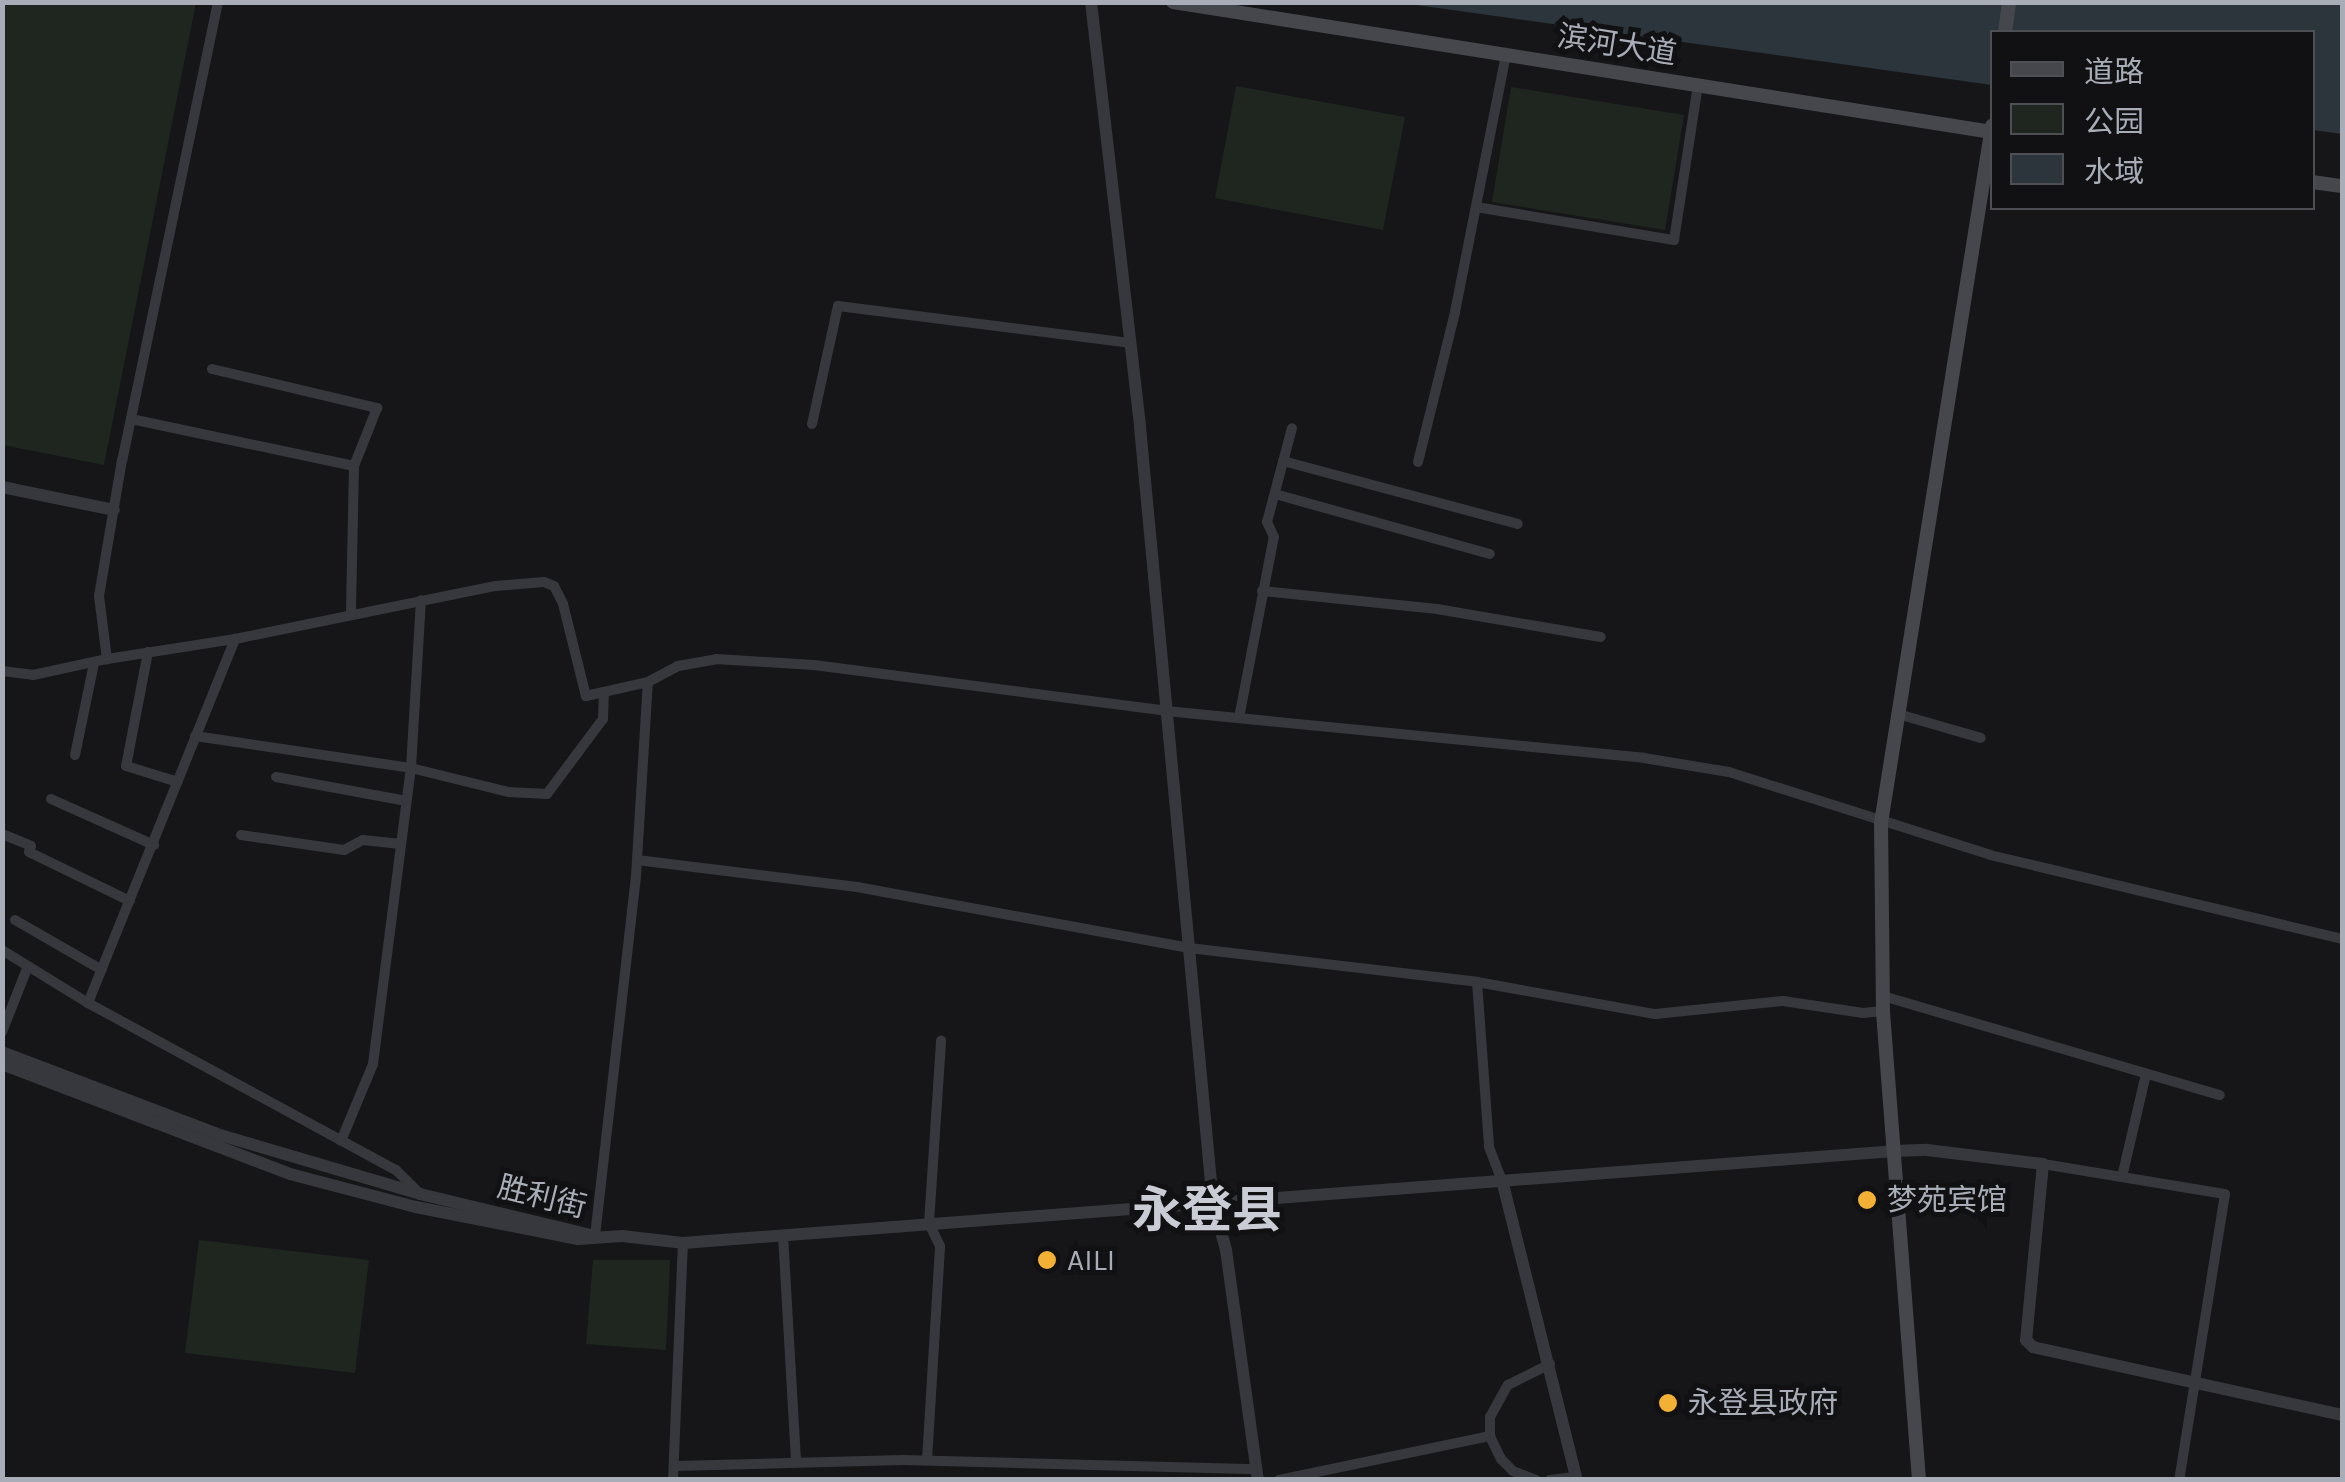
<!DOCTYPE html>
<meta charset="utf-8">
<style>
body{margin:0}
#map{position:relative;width:2345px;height:1482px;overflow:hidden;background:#161618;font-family:Karla,"Noto Sans SC",sans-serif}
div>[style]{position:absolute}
.green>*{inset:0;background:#1e261f}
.water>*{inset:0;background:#2c353c}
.minor>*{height:10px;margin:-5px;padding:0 5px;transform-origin:5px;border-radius:5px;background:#37383d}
.tertiary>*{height:12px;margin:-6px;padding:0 6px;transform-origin:6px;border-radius:6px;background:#37383d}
.secondary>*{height:14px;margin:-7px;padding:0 7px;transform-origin:7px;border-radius:7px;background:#45474d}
.dots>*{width:28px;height:28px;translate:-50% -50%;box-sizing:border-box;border:5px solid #111113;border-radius:50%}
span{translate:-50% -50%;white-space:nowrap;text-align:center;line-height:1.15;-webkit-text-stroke:10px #111113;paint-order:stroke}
.street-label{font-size:30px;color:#a8adb8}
.poi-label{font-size:30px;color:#a8adb8}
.left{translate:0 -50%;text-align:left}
.town-label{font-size:50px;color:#c9ccd4;font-weight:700}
.frame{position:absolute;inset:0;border:5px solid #a8adb8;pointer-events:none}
.legend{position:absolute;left:1990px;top:30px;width:325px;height:180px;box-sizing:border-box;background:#111113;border:2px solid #4d4f55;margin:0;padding:12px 18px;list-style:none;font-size:30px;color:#a8adb8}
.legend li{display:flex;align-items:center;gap:20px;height:50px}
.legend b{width:50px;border:2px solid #4d4f55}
</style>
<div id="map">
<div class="green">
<div style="clip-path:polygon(2px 3px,196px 3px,104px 465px,3px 445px)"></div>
<div style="clip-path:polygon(1236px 86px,1405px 117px,1383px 230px,1215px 198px)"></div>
<div style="clip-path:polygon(1511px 87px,1684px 115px,1665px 230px,1492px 202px)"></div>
<div style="clip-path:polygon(199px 1240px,369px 1260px,355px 1373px,185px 1353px)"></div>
<div style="clip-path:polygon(593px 1260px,670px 1260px,666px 1350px,586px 1344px)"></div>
</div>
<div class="water">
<div style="clip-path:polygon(1402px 3px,2342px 3px,2342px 134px,2313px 130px,2312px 32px,1992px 32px,1992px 85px)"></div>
</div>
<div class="minor">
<div style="left:218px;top:2px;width:468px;rotate:101.8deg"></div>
<div style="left:122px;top:460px;width:138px;rotate:99.6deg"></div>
<div style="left:99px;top:596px;width:64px;rotate:82.8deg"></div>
<div style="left:107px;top:659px;width:130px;rotate:-8.9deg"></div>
<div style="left:235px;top:639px;width:266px;rotate:-11.5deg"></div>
<div style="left:496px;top:586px;width:48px;rotate:-4.8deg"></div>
<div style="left:544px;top:582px;width:11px;rotate:22deg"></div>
<div style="left:554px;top:586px;width:20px;rotate:63deg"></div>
<div style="left:563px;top:604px;width:95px;rotate:76deg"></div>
<div style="left:586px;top:696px;width:64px;rotate:-12.7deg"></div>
<div style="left:648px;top:682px;width:34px;rotate:-28deg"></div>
<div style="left:678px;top:666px;width:39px;rotate:-10deg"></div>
<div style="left:716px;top:659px;width:98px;rotate:3.5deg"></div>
<div style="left:814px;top:665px;width:355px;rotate:7.4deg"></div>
<div style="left:1166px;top:711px;width:480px;rotate:5.6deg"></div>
<div style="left:1644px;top:758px;width:86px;rotate:9.4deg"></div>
<div style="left:1729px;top:772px;width:274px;rotate:17.6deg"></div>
<div style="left:1990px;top:855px;width:362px;rotate:13.4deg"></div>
<div style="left:1476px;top:207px;width:201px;rotate:9.5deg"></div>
<div style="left:1674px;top:240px;width:157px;rotate:-81.2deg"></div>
<div style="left:212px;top:369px;width:170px;rotate:13.3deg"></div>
<div style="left:377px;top:408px;width:62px;rotate:111.6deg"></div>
<div style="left:354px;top:466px;width:148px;rotate:91.2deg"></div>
<div style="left:131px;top:419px;width:228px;rotate:11.9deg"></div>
<div style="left:812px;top:424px;width:121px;rotate:-77.6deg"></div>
<div style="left:838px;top:306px;width:294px;rotate:7.2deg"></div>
<div style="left:1283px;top:461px;width:243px;rotate:15deg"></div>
<div style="left:1418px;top:462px;width:154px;rotate:-76.1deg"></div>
<div style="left:1455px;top:312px;width:262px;rotate:-78.8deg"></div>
<div style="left:1275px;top:494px;width:223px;rotate:15.6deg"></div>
<div style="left:1262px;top:591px;width:176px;rotate:5.9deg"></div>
<div style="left:1437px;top:609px;width:166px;rotate:9.7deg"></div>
<div style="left:148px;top:652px;width:116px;rotate:100.9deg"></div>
<div style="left:126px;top:766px;width:54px;rotate:17.1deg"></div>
<div style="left:2px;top:671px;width:31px;rotate:7deg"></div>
<div style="left:33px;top:675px;width:76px;rotate:-12.2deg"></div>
<div style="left:1898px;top:714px;width:86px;rotate:16.1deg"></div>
<div style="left:1239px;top:718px;width:184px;rotate:-79.1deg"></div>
<div style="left:1274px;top:537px;width:17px;rotate:-115deg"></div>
<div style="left:1267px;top:522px;width:97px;rotate:-75.1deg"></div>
<div style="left:195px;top:736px;width:218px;rotate:8.4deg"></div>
<div style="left:411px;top:768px;width:101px;rotate:13.8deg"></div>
<div style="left:509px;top:792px;width:38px;rotate:3deg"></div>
<div style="left:547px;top:794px;width:94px;rotate:-53.3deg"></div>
<div style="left:603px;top:719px;width:27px;rotate:-88deg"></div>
<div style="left:75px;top:755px;width:94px;rotate:-78.3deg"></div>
<div style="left:276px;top:777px;width:133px;rotate:10.4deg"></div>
<div style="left:51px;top:799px;width:113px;rotate:24.1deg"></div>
<div style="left:2px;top:834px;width:31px;rotate:22deg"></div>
<div style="left:31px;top:846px;width:6px;rotate:108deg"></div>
<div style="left:29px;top:852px;width:112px;rotate:25.9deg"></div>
<div style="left:241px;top:835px;width:104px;rotate:8.3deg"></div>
<div style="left:344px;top:850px;width:21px;rotate:-28deg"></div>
<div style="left:363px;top:840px;width:38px;rotate:6deg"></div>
<div style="left:637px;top:860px;width:222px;rotate:7deg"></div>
<div style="left:857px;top:887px;width:338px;rotate:10.4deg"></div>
<div style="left:1189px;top:948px;width:290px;rotate:6.7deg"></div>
<div style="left:1477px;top:982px;width:181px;rotate:10.2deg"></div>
<div style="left:1655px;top:1014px;width:129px;rotate:-5.8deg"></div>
<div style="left:1783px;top:1001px;width:81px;rotate:8.5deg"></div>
<div style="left:1863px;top:1013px;width:20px;rotate:-6deg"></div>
<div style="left:15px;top:920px;width:100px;rotate:29.9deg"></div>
<div style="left:2px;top:950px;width:101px;rotate:31.6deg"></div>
<div style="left:88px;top:1003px;width:350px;rotate:28.5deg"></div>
<div style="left:396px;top:1170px;width:33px;rotate:45deg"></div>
<div style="left:1477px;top:982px;width:165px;rotate:85.8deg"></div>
<div style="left:1489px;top:1147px;width:40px;rotate:69deg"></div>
<div style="left:1883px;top:996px;width:351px;rotate:16.4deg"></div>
<div style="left:88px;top:1003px;width:393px;rotate:-68deg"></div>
<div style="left:2px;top:1032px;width:71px;rotate:-68.5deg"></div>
<div style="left:341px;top:1141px;width:83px;rotate:-67.4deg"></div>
<div style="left:373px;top:1064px;width:298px;rotate:-82.7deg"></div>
<div style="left:411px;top:768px;width:168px;rotate:-86.6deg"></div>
<div style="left:2043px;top:1164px;width:184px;rotate:9.4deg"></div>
<div style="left:2225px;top:1194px;width:290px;rotate:99.1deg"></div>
<div style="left:2122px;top:1177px;width:106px;rotate:-76.9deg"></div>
<div style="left:783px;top:1235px;width:228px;rotate:86.7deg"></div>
<div style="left:595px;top:1236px;width:362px;rotate:-83.5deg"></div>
<div style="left:636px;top:876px;width:194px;rotate:-86.5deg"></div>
<div style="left:927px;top:1460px;width:214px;rotate:-86.5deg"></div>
<div style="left:940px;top:1246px;width:25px;rotate:-116deg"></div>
<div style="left:929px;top:1223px;width:183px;rotate:-86.2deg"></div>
<div style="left:674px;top:1466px;width:229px;rotate:-1.5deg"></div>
<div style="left:903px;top:1460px;width:354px;rotate:1.5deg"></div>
<div style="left:673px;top:1480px;width:237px;rotate:-87.6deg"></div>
<div style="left:1279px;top:1480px;width:216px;rotate:-11.8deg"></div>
<div style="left:1536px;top:1480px;width:25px;rotate:-159deg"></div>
<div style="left:1513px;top:1471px;width:17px;rotate:-135deg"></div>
<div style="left:1501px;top:1459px;width:25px;rotate:-116deg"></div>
<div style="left:1490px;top:1436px;width:19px;rotate:-90deg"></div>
<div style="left:1490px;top:1417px;width:37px;rotate:-61deg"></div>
<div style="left:1508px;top:1385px;width:47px;rotate:-26.6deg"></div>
<div style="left:1550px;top:1480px;width:26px;rotate:-7deg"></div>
</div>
<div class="tertiary">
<div style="left:1091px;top:2px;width:428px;rotate:83.4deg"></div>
<div style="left:1140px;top:427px;width:779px;rotate:84.63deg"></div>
<div style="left:1213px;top:1203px;width:49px;rotate:74.5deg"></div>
<div style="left:1226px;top:1250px;width:232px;rotate:82.1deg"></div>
<div style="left:2px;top:487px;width:114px;rotate:11.6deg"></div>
<div style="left:2px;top:1052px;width:233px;rotate:20.8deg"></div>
<div style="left:220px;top:1135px;width:209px;rotate:16.4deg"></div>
<div style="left:420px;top:1194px;width:180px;rotate:13.5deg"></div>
<div style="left:2px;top:1064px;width:308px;rotate:20.9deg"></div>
<div style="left:290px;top:1174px;width:130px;rotate:14.7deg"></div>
<div style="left:416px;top:1207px;width:165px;rotate:11.2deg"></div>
<div style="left:578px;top:1239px;width:44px;rotate:-3.9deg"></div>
<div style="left:622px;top:1236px;width:61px;rotate:6.5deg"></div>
<div style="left:683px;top:1243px;width:1214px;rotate:-4.34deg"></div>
<div style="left:1894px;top:1151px;width:33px;rotate:-2deg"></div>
<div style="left:1927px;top:1150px;width:117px;rotate:6.9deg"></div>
<div style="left:2043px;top:1164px;width:177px;rotate:95.5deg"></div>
<div style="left:2026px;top:1340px;width:10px;rotate:45deg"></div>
<div style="left:2033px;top:1347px;width:316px;rotate:12.4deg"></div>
<div style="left:1503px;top:1184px;width:305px;rotate:76deg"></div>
</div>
<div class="secondary">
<div style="left:1173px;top:2px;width:829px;rotate:9.02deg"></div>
<div style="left:2005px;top:32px;width:30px;rotate:-82deg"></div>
<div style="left:2312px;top:182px;width:30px;rotate:8deg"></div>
<div style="left:1919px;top:1480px;width:470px;rotate:-94.4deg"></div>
<div style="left:1883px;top:1011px;width:188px;rotate:-90.6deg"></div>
<div style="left:1881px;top:823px;width:706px;rotate:-80.95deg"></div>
</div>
<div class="dots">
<div style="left:1867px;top:1200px;background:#f2b134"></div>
<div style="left:1047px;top:1260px;background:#f2b134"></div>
<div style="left:1668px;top:1403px;background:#f2b134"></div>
</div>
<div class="street-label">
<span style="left:1617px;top:45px;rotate:9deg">滨河大道</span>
<span style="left:542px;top:1197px;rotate:14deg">胜利街</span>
</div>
<div class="poi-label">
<span class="left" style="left:1887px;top:1200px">梦苑宾馆</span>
<span class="left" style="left:1067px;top:1260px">AILI</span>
<span class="left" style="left:1688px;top:1403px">永登县政府</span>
</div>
<div class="town-label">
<span style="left:1207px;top:1211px">永登县</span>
</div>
<div class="frame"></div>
<ul class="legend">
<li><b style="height:12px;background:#45474d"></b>道路</li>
<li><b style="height:28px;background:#1e261f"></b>公园</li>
<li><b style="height:28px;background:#2c353c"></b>水域</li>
</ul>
</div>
